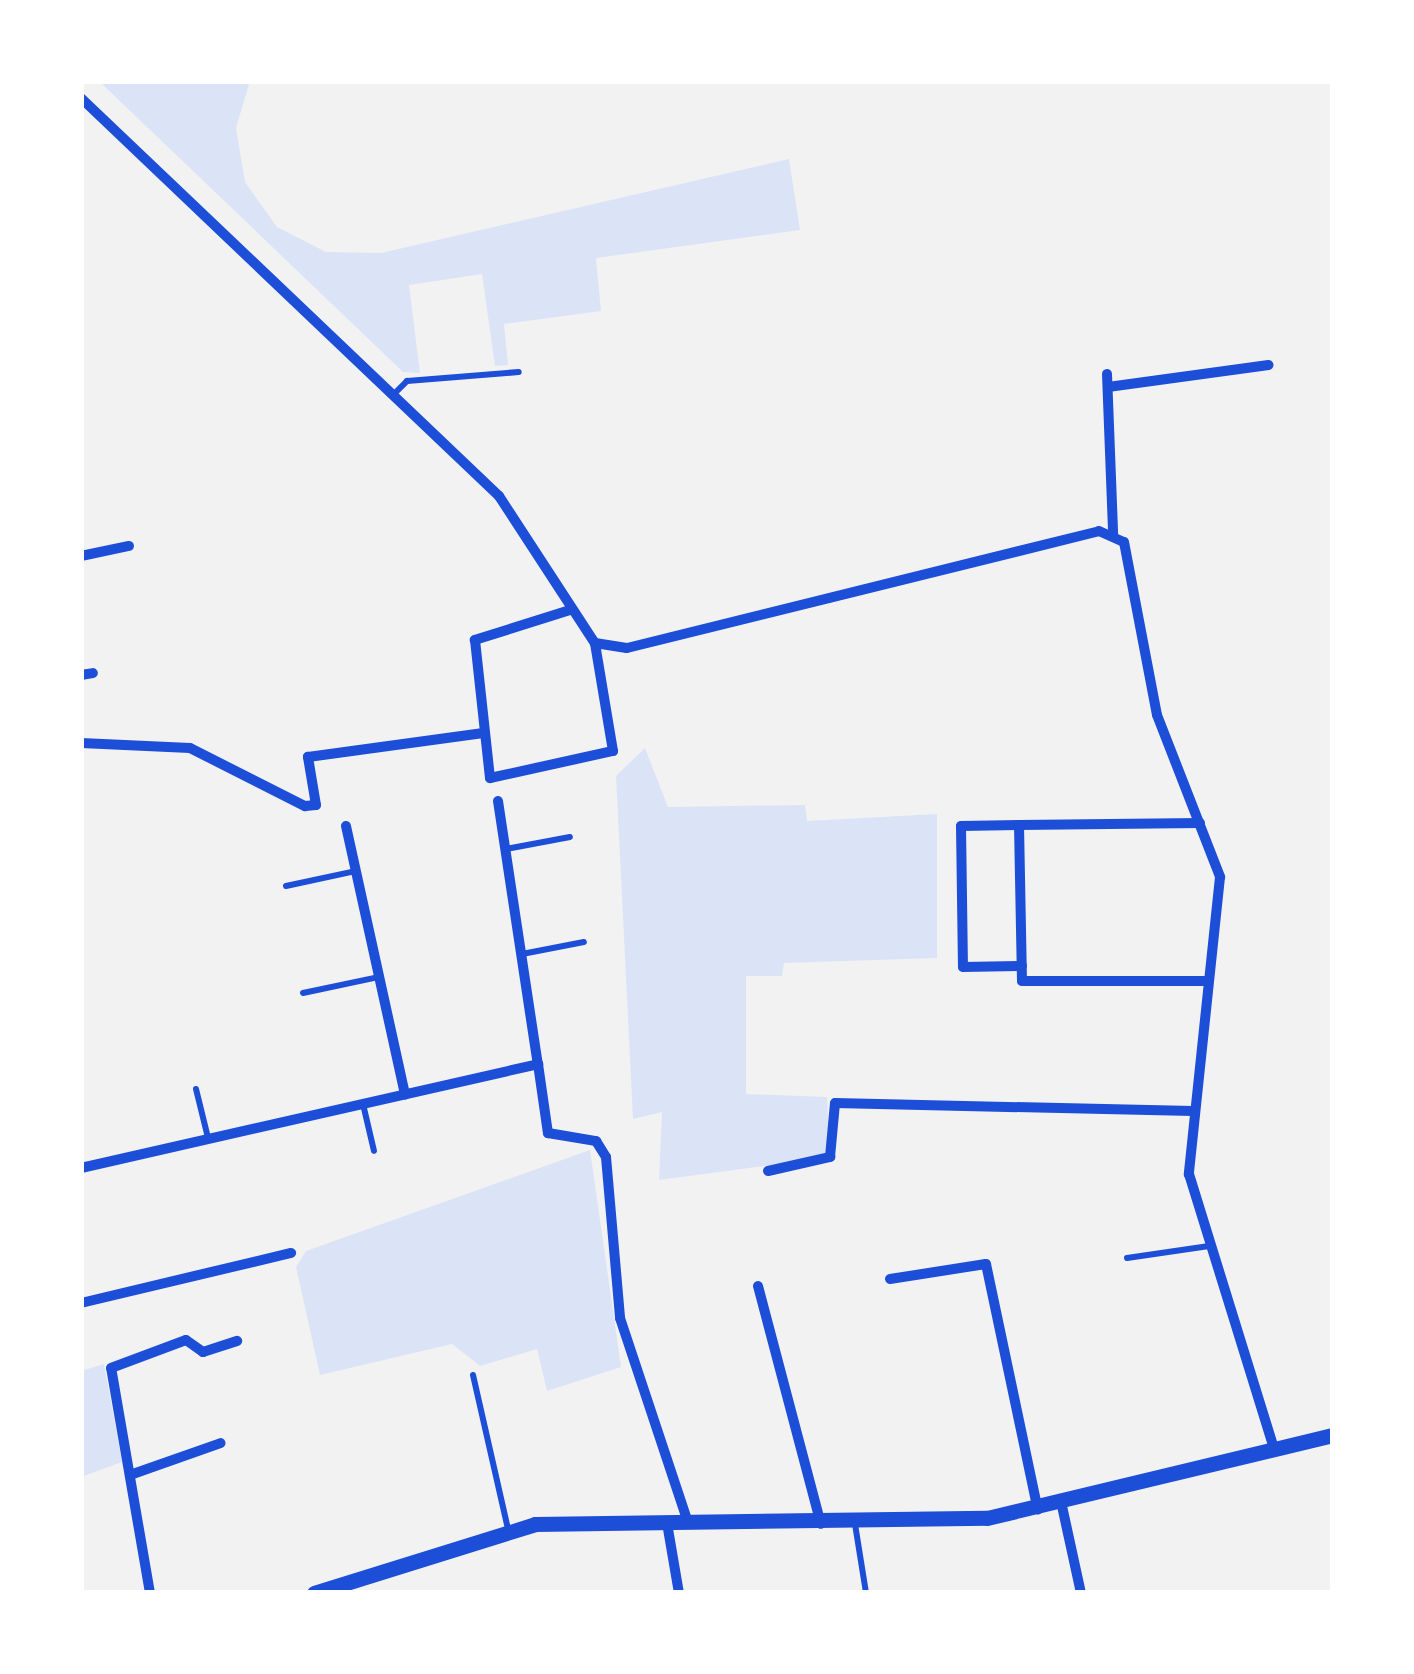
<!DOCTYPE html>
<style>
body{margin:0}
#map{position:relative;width:1414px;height:1674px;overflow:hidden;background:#f2f2f2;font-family:Signika,sans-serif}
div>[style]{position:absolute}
.green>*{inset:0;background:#dbe4f7}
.service>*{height:6px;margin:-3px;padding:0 3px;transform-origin:3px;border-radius:3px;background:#1d4ed8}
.minor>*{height:10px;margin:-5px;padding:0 5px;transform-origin:5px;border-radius:5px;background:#1d4ed8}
.secondary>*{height:15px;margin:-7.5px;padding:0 7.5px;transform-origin:7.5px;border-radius:7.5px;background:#1d4ed8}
span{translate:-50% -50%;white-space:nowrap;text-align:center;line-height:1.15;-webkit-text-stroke:9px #fff;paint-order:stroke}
.frame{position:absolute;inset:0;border:84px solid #fff;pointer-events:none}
</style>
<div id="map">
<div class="green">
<div style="clip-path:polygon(250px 81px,236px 128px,245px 182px,277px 227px,326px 252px,381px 253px,789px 159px,800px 230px,596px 258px,601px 311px,504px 324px,508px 365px,495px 366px,482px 274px,409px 285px,420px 373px,403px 372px,102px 84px)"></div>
<div style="clip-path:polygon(645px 748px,668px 807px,805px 805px,807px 821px,937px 814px,937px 958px,784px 963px,782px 976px,746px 976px,746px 1094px,827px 1097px,830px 1157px,659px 1180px,662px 1112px,633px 1119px,616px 776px)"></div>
<div style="clip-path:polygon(590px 1150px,621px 1367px,547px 1391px,537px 1349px,480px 1366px,452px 1344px,320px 1375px,296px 1267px,306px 1251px)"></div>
<div style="clip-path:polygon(104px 1364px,122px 1462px,81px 1477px,81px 1371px)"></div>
</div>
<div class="service">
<div style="left:393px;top:395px;width:20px;rotate:-45deg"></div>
<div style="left:407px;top:381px;width:112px;rotate:-4.6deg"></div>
<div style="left:506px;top:849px;width:65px;rotate:-10.6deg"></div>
<div style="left:286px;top:886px;width:72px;rotate:-12.1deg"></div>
<div style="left:522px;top:954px;width:63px;rotate:-11deg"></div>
<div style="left:303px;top:993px;width:78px;rotate:-11.9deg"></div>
<div style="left:196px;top:1089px;width:50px;rotate:76.2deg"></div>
<div style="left:363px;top:1104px;width:48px;rotate:76.8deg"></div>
<div style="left:1127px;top:1258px;width:83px;rotate:-8.3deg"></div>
<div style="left:473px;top:1375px;width:158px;rotate:77.2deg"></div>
<div style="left:855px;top:1524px;width:70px;rotate:80.9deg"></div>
</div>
<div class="minor">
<div style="left:81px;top:98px;width:577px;rotate:43.6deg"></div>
<div style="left:499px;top:496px;width:176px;rotate:56.9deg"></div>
<div style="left:595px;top:643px;width:32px;rotate:9deg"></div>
<div style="left:627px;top:648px;width:486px;rotate:-13.9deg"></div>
<div style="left:1099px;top:531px;width:27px;rotate:24deg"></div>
<div style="left:1124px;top:542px;width:176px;rotate:79.2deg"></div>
<div style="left:1157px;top:715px;width:174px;rotate:68.7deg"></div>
<div style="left:1220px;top:877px;width:299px;rotate:96deg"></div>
<div style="left:1189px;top:1174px;width:285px;rotate:72.8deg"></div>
<div style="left:1107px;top:374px;width:159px;rotate:87.8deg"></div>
<div style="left:1108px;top:387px;width:162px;rotate:-7.8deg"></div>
<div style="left:81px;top:556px;width:49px;rotate:-11.8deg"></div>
<div style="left:570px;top:610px;width:100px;rotate:162.5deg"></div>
<div style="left:475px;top:640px;width:139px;rotate:83.8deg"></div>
<div style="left:490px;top:778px;width:126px;rotate:-12.4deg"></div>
<div style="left:613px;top:751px;width:109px;rotate:-99.5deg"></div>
<div style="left:81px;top:675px;width:12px;rotate:-9deg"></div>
<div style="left:81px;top:743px;width:109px;rotate:2.6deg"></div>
<div style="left:190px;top:748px;width:129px;rotate:26.8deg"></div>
<div style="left:305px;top:806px;width:11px;rotate:-5deg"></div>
<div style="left:316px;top:805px;width:49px;rotate:-99.5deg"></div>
<div style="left:308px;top:757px;width:177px;rotate:-7.8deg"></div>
<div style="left:498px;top:801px;width:266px;rotate:81.4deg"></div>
<div style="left:1200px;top:823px;width:181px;rotate:179.4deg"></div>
<div style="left:1019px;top:825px;width:156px;rotate:88.9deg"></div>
<div style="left:1022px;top:981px;width:184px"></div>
<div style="left:1019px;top:825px;width:58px;rotate:179deg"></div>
<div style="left:961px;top:826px;width:141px;rotate:89.2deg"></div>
<div style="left:963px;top:967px;width:59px;rotate:-1deg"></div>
<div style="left:346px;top:826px;width:275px;rotate:77.6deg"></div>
<div style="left:81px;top:1168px;width:469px;rotate:-12.8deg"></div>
<div style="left:538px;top:1064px;width:70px;rotate:81.8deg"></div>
<div style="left:548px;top:1133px;width:49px;rotate:9.5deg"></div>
<div style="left:596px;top:1141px;width:19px;rotate:58deg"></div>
<div style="left:606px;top:1157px;width:162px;rotate:85deg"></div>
<div style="left:620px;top:1318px;width:216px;rotate:71.6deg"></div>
<div style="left:768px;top:1171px;width:64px;rotate:-12.7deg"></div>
<div style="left:830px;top:1157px;width:54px;rotate:-84.7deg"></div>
<div style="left:835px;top:1103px;width:358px;rotate:1.3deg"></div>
<div style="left:890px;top:1279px;width:97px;rotate:-8.9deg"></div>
<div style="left:986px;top:1264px;width:251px;rotate:78.1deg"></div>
<div style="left:758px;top:1286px;width:246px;rotate:75.2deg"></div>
<div style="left:81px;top:1303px;width:216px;rotate:-13.4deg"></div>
<div style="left:130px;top:1475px;width:96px;rotate:-19.4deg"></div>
<div style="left:1062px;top:1506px;width:89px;rotate:77.7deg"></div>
<div style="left:667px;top:1523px;width:71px;rotate:80.3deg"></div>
<div style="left:150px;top:1593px;width:228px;rotate:-99.8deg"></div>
<div style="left:111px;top:1368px;width:80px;rotate:-20.5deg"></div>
<div style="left:186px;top:1340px;width:21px;rotate:35deg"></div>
<div style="left:203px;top:1352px;width:36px;rotate:-18deg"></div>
</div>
<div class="secondary">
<div style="left:314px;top:1593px;width:232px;rotate:-17.3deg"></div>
<div style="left:535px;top:1524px;width:452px;rotate:-0.8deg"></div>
<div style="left:987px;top:1518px;width:356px;rotate:-13.5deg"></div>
</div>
<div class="frame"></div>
</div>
